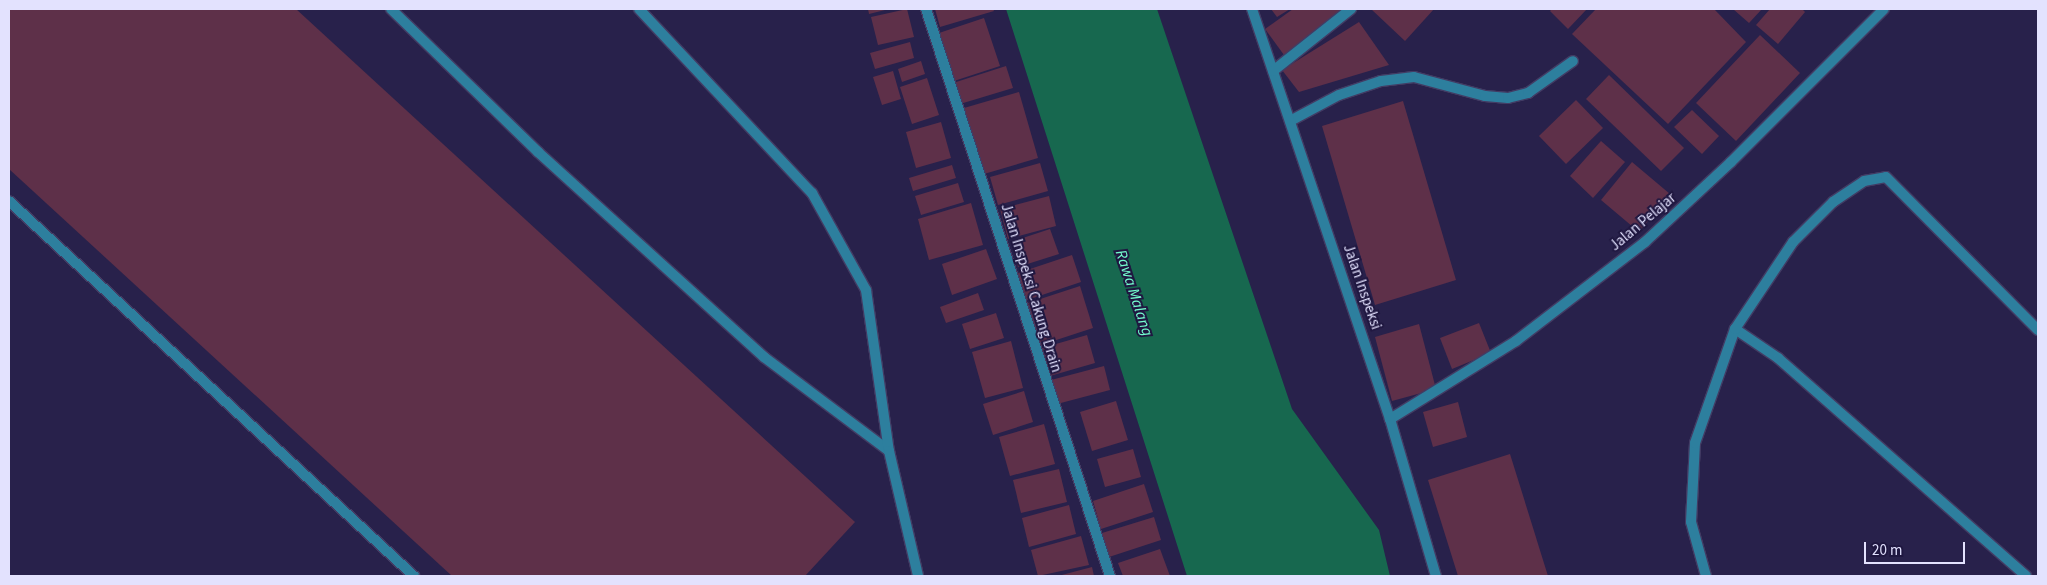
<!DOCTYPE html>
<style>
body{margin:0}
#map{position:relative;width:2047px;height:585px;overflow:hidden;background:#28214b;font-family:"Source Sans 3",sans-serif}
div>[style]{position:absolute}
.water>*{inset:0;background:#17684f}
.building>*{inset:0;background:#5e3049}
.roads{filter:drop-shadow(1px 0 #423c64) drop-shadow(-1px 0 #423c64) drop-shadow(0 1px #423c64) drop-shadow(0 -1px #423c64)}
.lane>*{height:10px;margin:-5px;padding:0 5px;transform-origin:5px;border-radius:5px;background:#2d7f9e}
.street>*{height:10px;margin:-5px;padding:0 5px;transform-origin:5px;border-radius:5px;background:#2d7f9e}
span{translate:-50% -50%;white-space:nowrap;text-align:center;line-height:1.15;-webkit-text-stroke:4px #1f1740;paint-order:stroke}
.street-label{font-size:15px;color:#e3e2fe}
.water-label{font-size:16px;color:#73fccd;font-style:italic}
.frame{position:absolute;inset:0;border:10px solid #e3e2fe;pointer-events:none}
.scale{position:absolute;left:1864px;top:542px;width:101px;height:22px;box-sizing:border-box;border:2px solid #e3e2fe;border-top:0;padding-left:6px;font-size:15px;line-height:18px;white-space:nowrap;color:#e3e2fe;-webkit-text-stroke:4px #1f1740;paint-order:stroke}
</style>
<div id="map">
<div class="water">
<div style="clip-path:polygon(1006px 9px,1157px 9px,1292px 409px,1379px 530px,1390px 576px,1187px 576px)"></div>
</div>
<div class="building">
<div style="clip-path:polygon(9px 9px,296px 9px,855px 522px,805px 576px,452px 576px,9px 169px)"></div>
<div style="clip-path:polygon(868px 9px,889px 9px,869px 14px)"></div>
<div style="clip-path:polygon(907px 9px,914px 37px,878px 45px,871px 17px)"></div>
<div style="clip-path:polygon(935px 9px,993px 9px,994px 11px,940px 27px)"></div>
<div style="clip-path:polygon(1271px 9px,1290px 9px,1277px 17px)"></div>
<div style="clip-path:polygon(1293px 9px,1348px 9px,1284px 55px,1265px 29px)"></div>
<div style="clip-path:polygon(1371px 9px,1434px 9px,1405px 41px)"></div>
<div style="clip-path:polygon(1552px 9px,1587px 9px,1568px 29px,1550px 11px)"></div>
<div style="clip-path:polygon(1596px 9px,1714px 9px,1746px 42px,1668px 124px,1572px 34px)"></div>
<div style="clip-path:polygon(1733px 9px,1762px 9px,1749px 23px)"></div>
<div style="clip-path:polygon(1770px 9px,1802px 9px,1805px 12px,1778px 44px,1756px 25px)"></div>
<div style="clip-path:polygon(984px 18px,1000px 66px,954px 81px,939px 33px)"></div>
<div style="clip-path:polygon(1359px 22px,1389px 65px,1299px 92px,1282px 70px)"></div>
<div style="clip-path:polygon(1760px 35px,1800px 73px,1736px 141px,1696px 103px)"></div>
<div style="clip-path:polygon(910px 42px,914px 58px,875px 69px,870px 53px)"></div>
<div style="clip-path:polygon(921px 61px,925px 74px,902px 82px,898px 69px)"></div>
<div style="clip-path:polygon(1006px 66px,1013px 88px,960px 104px,953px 83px)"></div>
<div style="clip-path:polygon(893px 71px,901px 99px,882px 105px,873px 77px)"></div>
<div style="clip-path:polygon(1609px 75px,1684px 148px,1661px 171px,1586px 99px)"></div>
<div style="clip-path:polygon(927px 78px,939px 115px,912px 124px,900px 87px)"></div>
<div style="clip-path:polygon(1019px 92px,1038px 158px,984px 174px,964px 108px)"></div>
<div style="clip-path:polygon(1576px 100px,1603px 128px,1566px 164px,1539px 136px)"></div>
<div style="clip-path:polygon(1403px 101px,1456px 280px,1375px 305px,1322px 126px)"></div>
<div style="clip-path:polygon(1692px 110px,1719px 136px,1702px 154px,1674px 127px)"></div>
<div style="clip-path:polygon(941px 122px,951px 158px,916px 168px,906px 132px)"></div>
<div style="clip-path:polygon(1601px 141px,1625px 162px,1593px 198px,1570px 176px)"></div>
<div style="clip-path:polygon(1632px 162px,1670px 194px,1639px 232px,1601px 200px)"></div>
<div style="clip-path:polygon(1040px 163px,1048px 191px,998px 205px,990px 177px)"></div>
<div style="clip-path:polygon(952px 165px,956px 178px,913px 191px,909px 178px)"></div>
<div style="clip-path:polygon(958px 183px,964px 202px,921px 215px,915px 196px)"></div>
<div style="clip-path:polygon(1049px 196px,1056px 226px,1008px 239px,1000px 209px)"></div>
<div style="clip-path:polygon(971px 203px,983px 245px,929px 260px,918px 219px)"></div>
<div style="clip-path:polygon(1050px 229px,1059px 254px,1018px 267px,1011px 242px)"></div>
<div style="clip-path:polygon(986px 249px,997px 279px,952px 295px,942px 264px)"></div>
<div style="clip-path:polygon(1072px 255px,1081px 282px,1027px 300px,1018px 273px)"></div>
<div style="clip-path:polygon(1080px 286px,1093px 328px,1041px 345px,1028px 303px)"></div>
<div style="clip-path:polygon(978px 293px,984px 310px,946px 323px,940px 307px)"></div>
<div style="clip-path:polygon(996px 313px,1004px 338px,970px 349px,962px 324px)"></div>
<div style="clip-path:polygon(1479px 323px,1491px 353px,1452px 369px,1440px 338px)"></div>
<div style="clip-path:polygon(1419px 324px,1436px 389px,1392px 401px,1375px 337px)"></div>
<div style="clip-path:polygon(1087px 335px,1095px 363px,1050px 376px,1042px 348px)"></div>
<div style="clip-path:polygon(1011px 341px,1023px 388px,985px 398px,972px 352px)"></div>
<div style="clip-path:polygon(1104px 366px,1110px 390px,1057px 404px,1051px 380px)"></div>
<div style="clip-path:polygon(1024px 391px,1033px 422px,993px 435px,983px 404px)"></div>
<div style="clip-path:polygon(1116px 401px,1128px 440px,1092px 451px,1080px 412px)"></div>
<div style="clip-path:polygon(1458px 402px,1467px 437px,1433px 447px,1423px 412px)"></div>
<div style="clip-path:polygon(1044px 424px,1055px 464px,1010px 476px,999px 437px)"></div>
<div style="clip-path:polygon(1133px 449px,1141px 477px,1105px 487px,1097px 459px)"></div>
<div style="clip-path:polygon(1510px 454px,1548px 576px,1458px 576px,1428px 480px)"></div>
<div style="clip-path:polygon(1059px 469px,1067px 502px,1021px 513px,1013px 480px)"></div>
<div style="clip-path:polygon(1144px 484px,1153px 512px,1101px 529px,1093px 501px)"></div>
<div style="clip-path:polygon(1069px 505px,1076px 534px,1029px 547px,1022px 518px)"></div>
<div style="clip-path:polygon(1154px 517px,1161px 540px,1109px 557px,1102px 533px)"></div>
<div style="clip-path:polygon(1081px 536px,1089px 565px,1038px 576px,1031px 550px)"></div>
<div style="clip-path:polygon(1160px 549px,1170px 576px,1123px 576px,1118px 563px)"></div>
<div style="clip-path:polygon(1092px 567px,1094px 576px,1058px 576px)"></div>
</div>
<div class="roads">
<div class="lane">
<div style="left:391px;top:9px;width:205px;rotate:44.2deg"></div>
<div style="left:538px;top:152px;width:305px;rotate:42.2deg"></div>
<div style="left:764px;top:357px;width:156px;rotate:36.9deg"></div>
<div style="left:639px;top:9px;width:253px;rotate:46.8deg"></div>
<div style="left:812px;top:193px;width:111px;rotate:60.9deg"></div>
<div style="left:866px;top:290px;width:163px;rotate:81.9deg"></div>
<div style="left:889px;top:451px;width:128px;rotate:76.9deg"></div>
<div style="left:1290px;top:121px;width:55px;rotate:-28deg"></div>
<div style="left:1339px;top:95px;width:44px;rotate:-18.4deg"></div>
<div style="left:1381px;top:81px;width:33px;rotate:-7deg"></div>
<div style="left:1414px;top:77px;width:73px;rotate:15deg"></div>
<div style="left:1485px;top:96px;width:23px;rotate:5deg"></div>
<div style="left:1508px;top:98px;width:21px;rotate:-14deg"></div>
<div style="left:1528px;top:93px;width:55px;rotate:-35.4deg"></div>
<div style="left:9px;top:201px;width:552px;rotate:42.8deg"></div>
<div style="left:1735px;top:329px;width:52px;rotate:34deg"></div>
<div style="left:1778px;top:358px;width:330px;rotate:41.3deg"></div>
<div style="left:1706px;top:576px;width:56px;rotate:-105.5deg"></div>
<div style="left:1691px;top:522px;width:79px;rotate:-87.1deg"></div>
<div style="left:1695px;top:443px;width:121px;rotate:-70.7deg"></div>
<div style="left:1735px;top:329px;width:105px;rotate:-56.3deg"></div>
<div style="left:1793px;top:242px;width:57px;rotate:-45deg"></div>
<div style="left:1833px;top:202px;width:37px;rotate:-34deg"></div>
<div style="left:1864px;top:181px;width:22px;rotate:-10deg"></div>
<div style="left:1886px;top:177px;width:216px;rotate:45.2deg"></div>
</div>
<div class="street">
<div style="left:926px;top:9px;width:596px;rotate:72.02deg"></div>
<div style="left:1252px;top:9px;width:433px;rotate:71.4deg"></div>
<div style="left:1390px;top:419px;width:164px;rotate:73.7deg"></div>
<div style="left:1273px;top:71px;width:100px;rotate:-38.5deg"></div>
<div style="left:1390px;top:419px;width:148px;rotate:-31.8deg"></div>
<div style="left:1516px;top:341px;width:163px;rotate:-37.5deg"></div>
<div style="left:1645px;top:242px;width:117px;rotate:-42.9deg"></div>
<div style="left:1731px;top:162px;width:216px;rotate:-45deg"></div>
</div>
</div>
<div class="street-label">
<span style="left:1643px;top:222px;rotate:-40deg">Jalan Pelajar</span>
<span style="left:1362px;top:287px;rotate:71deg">Jalan Inspeksi</span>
<span style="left:1031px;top:288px;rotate:73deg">Jalan Inspeksi Cakung Drain</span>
</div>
<div class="water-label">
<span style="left:1134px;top:293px;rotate:72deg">Rawa Malang</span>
</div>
<div class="frame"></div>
<div class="scale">20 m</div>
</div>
